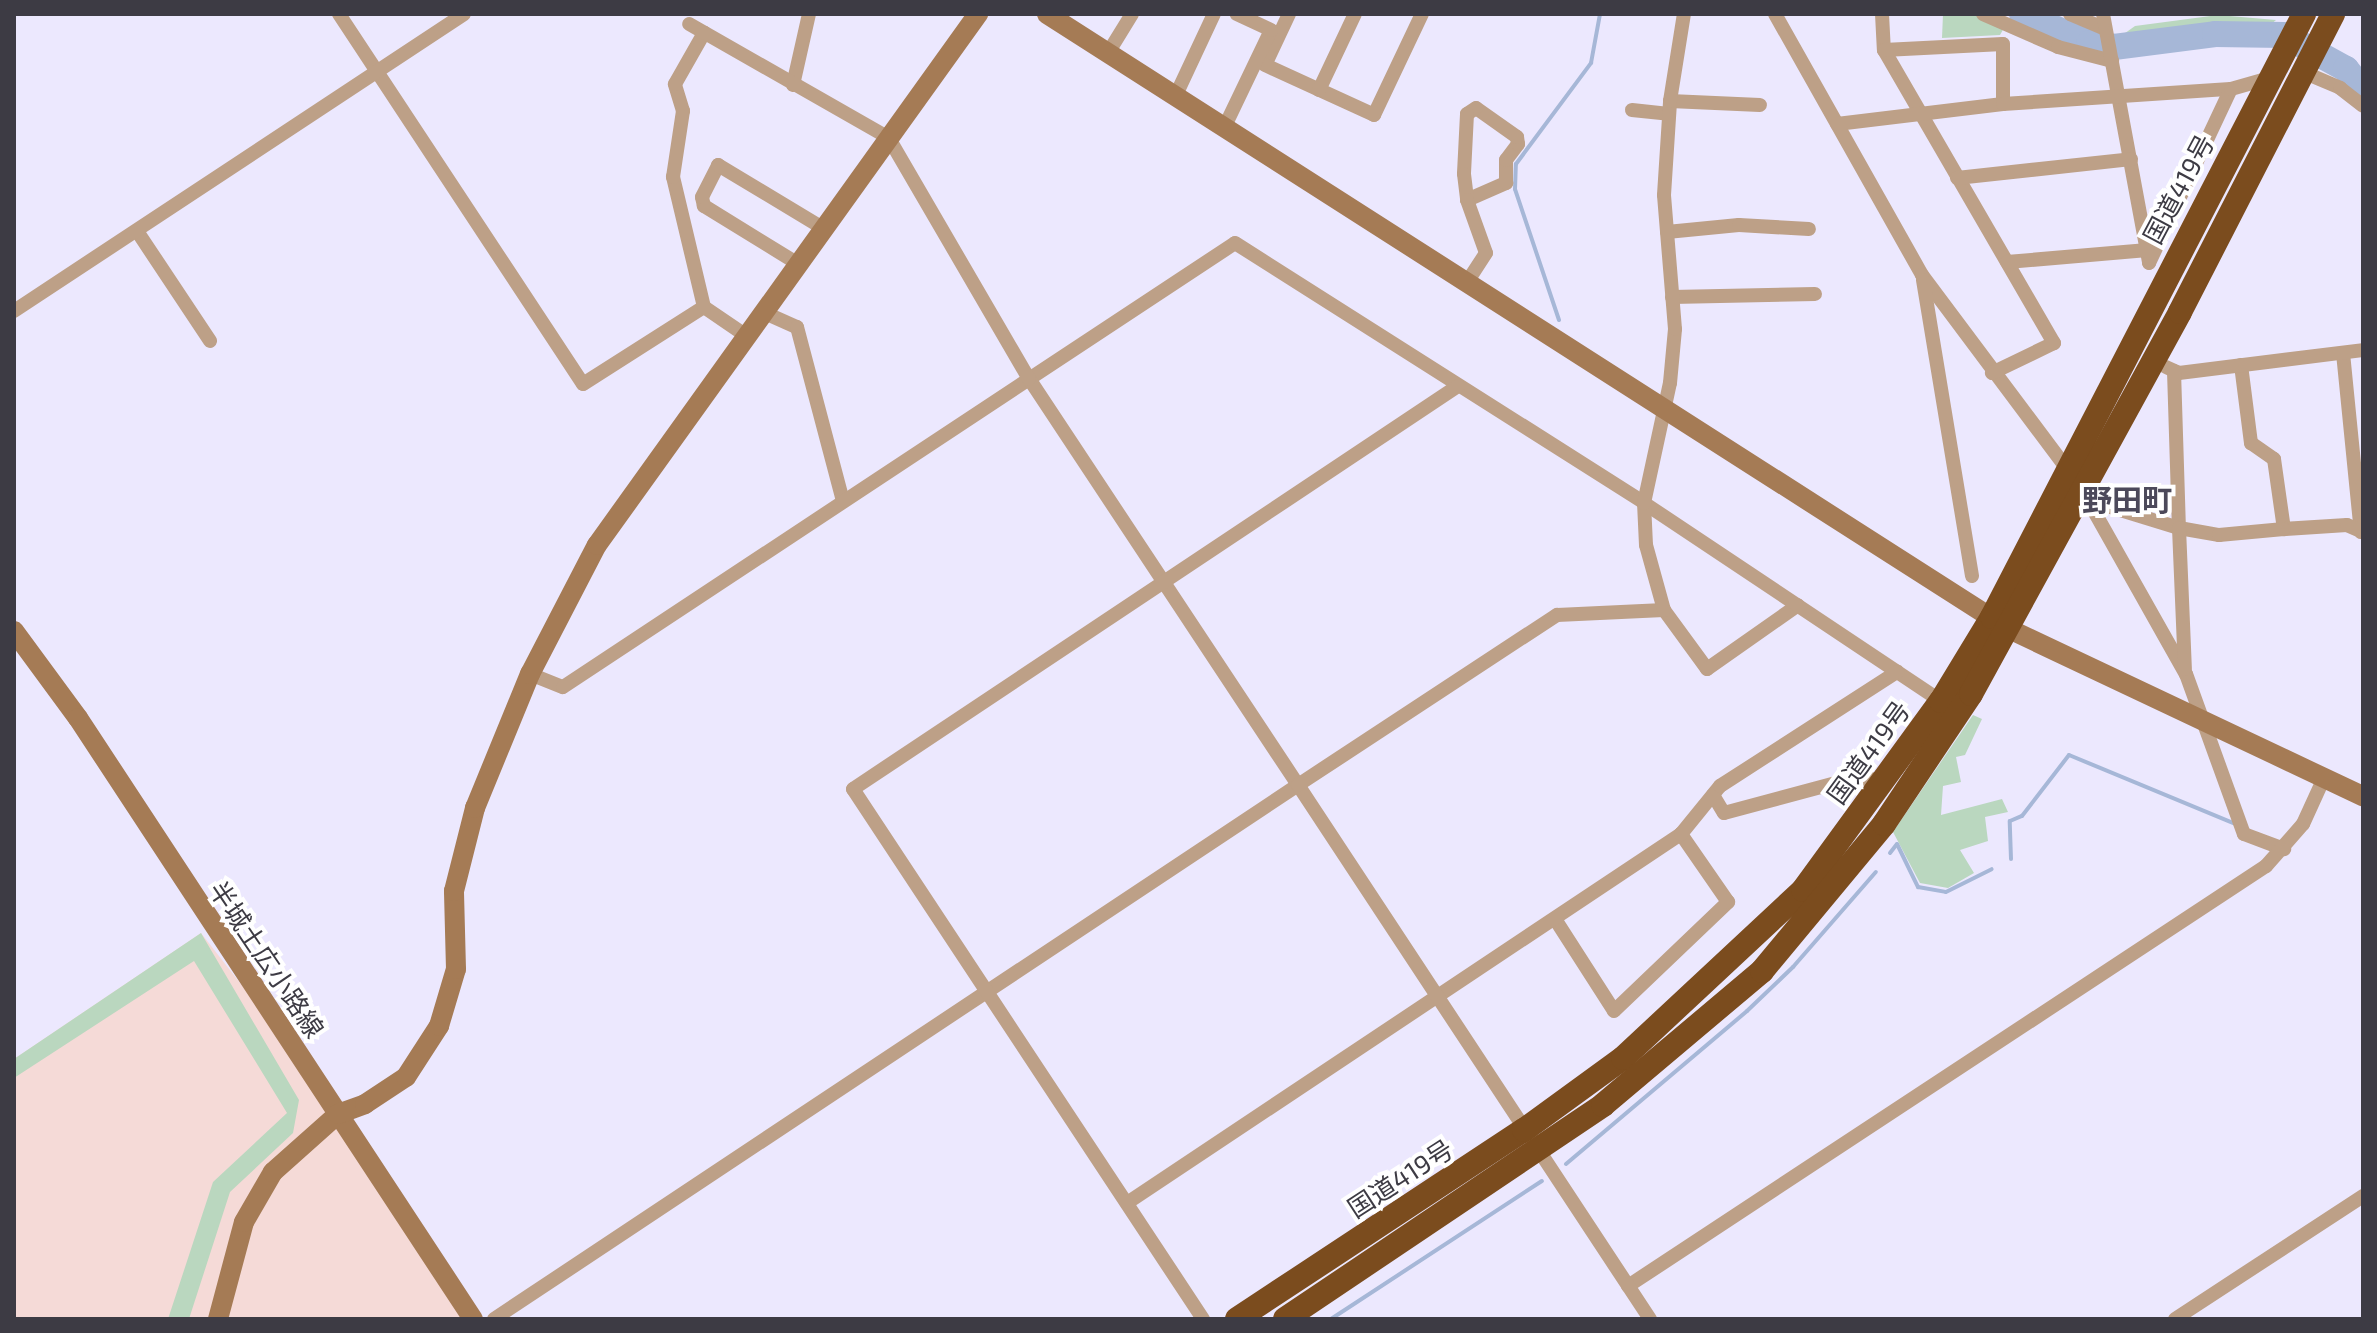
<!DOCTYPE html>
<meta charset="utf-8">
<style>
body{margin:0}
#map{position:relative;width:2377px;height:1333px;overflow:hidden;background:#ece8fe;font-family:"Exo 2","Noto Sans JP",sans-serif}
div>[style]{position:absolute}
.industrial>*{inset:0;background:#f5dad7}
.green>*{inset:0;background:#bad7bf}
.stream>*{height:4px;margin:-2px;padding:0 2px;transform-origin:2px;border-radius:2px;background:#a6b7d7}
.river>*{height:26px;margin:-13px;padding:0 13px;transform-origin:13px;border-radius:13px;background:#a6b7d7}
.street>*{height:14px;margin:-7px;padding:0 7px;transform-origin:7px;border-radius:7px;background:#bda087}
.secondary>*{height:20px;margin:-10px;padding:0 10px;transform-origin:10px;border-radius:10px;background:#a57b55}
.highway>*{height:24px;margin:-12px;padding:0 12px;transform-origin:12px;border-radius:12px;background:#7b4c1e}
span{translate:-50% -50%;white-space:nowrap;text-align:center;line-height:1.15;-webkit-text-stroke:8px #fff;paint-order:stroke}
.street-label{font-size:26px;color:#3d3b44}
.quarter-label{font-size:30px;color:#4c495a;font-weight:700}
.frame{position:absolute;inset:0;border:16px solid #3d3b44;pointer-events:none}
</style>
<div id="map">
<div class="industrial">
<div style="clip-path:polygon(201px 933px,322px 1088px,465px 1319px,14px 1319px,14px 1059px)"></div>
</div>
<div class="green">
<div style="clip-path:polygon(1943px 14px,1980px 14px,2005px 26px,2000px 35px,1942px 38px)"></div>
<div style="clip-path:polygon(2218px 15px,2276px 20px,2264px 30px,2128px 43px,2121px 36px,2135px 26px)"></div>
<div style="clip-path:polygon(1973px 715px,1982px 719px,1965px 755px,1956px 757px,1961px 782px,1943px 786px,1941px 815px,2002px 799px,2008px 812px,1985px 817px,1988px 841px,1960px 850px,1974px 873px,1948px 888px,1920px 883px,1893px 832px)"></div>
<div style="clip-path:polygon(201px 933px,299px 1100px,293px 1133px,230px 1192px,189px 1319px,168px 1319px,213px 1182px,287px 1113px,194px 961px,14px 1078px,14px 1059px)"></div>
</div>
<div class="stream">
<div style="left:1559px;top:320px;width:138px;rotate:-108.6deg"></div>
<div style="left:1515px;top:189px;width:25px;rotate:-88deg"></div>
<div style="left:1516px;top:164px;width:126px;rotate:-53.4deg"></div>
<div style="left:1591px;top:63px;width:50px;rotate:-79.6deg"></div>
<div style="left:1890px;top:853px;width:11px;rotate:-52deg"></div>
<div style="left:1897px;top:844px;width:48px;rotate:64deg"></div>
<div style="left:1918px;top:887px;width:28px;rotate:10deg"></div>
<div style="left:1946px;top:892px;width:51px;rotate:-26.6deg"></div>
<div style="left:2011px;top:859px;width:38px;rotate:-92deg"></div>
<div style="left:2010px;top:821px;width:13px;rotate:-23deg"></div>
<div style="left:2022px;top:816px;width:77px;rotate:-52.4deg"></div>
<div style="left:2069px;top:755px;width:178px;rotate:22.5deg"></div>
<div style="left:1566px;top:1164px;width:237px;rotate:-40.2deg"></div>
<div style="left:1747px;top:1011px;width:64px;rotate:-43.7deg"></div>
<div style="left:1793px;top:967px;width:126px;rotate:-48.9deg"></div>
<div style="left:1331px;top:1319px;width:252px;rotate:-33.2deg"></div>
</div>
<div class="river">
<div style="left:2022px;top:14px;width:73px;rotate:23.4deg"></div>
<div style="left:2089px;top:43px;width:25px;rotate:9deg"></div>
<div style="left:2114px;top:47px;width:102px;rotate:-7.3deg"></div>
<div style="left:2215px;top:34px;width:69px;rotate:0.8deg"></div>
<div style="left:2284px;top:35px;width:71px;rotate:28.7deg"></div>
<div style="left:2346px;top:69px;width:27px;rotate:51deg"></div>
</div>
<div class="street">
<div style="left:339px;top:14px;width:443px;rotate:56.6deg"></div>
<div style="left:583px;top:384px;width:143px;rotate:-32.5deg"></div>
<div style="left:704px;top:307px;width:53px;rotate:34.3deg"></div>
<div style="left:1289px;top:14px;width:56px;rotate:115.2deg"></div>
<div style="left:1265px;top:65px;width:120px;rotate:24.6deg"></div>
<div style="left:1374px;top:115px;width:112px;rotate:-64.6deg"></div>
<div style="left:1775px;top:14px;width:300px;rotate:60.6deg"></div>
<div style="left:1922px;top:275px;width:242px;rotate:53.2deg"></div>
<div style="left:1882px;top:14px;width:36px;rotate:87deg"></div>
<div style="left:1884px;top:50px;width:339px;rotate:59.9deg"></div>
<div style="left:2054px;top:343px;width:69px;rotate:154.2deg"></div>
<div style="left:1983px;top:14px;width:82px;rotate:23.7deg"></div>
<div style="left:2058px;top:47px;width:56px;rotate:14.5deg"></div>
<div style="left:2070px;top:14px;width:36px;rotate:23deg"></div>
<div style="left:2103px;top:14px;width:253px;rotate:79.5deg"></div>
<div style="left:1884px;top:50px;width:119px;rotate:-2.9deg"></div>
<div style="left:2003px;top:44px;width:60px;rotate:90deg"></div>
<div style="left:1108px;top:53px;width:46px;rotate:-58.4deg"></div>
<div style="left:2310px;top:75px;width:33px;rotate:23deg"></div>
<div style="left:2340px;top:88px;width:29px;rotate:38deg"></div>
<div style="left:793px;top:85px;width:73px;rotate:-77.3deg"></div>
<div style="left:1319px;top:90px;width:84px;rotate:-64.7deg"></div>
<div style="left:1176px;top:95px;width:89px;rotate:-64.9deg"></div>
<div style="left:1670px;top:101px;width:90px;rotate:2.5deg"></div>
<div style="left:1632px;top:110px;width:37px;rotate:6deg"></div>
<div style="left:1837px;top:124px;width:167px;rotate:-6.9deg"></div>
<div style="left:2003px;top:104px;width:228px;rotate:-3.8deg"></div>
<div style="left:1225px;top:126px;width:106px;rotate:-64.4deg"></div>
<div style="left:1271px;top:30px;width:38px;rotate:-155deg"></div>
<div style="left:1957px;top:178px;width:175px;rotate:-6.2deg"></div>
<div style="left:1467px;top:200px;width:43px;rotate:-23.6deg"></div>
<div style="left:1506px;top:183px;width:23px;rotate:-90deg"></div>
<div style="left:1506px;top:160px;width:20px;rotate:-53deg"></div>
<div style="left:1518px;top:144px;width:7px;rotate:-98deg"></div>
<div style="left:1517px;top:137px;width:50px;rotate:-144.7deg"></div>
<div style="left:1476px;top:108px;width:11px;rotate:146deg"></div>
<div style="left:1467px;top:114px;width:60px;rotate:92.9deg"></div>
<div style="left:1464px;top:174px;width:26px;rotate:83deg"></div>
<div style="left:1467px;top:200px;width:56px;rotate:70.3deg"></div>
<div style="left:1486px;top:253px;width:33px;rotate:123deg"></div>
<div style="left:137px;top:231px;width:132px;rotate:56.4deg"></div>
<div style="left:1667px;top:232px;width:72px;rotate:-5.6deg"></div>
<div style="left:1739px;top:225px;width:70px;rotate:3.3deg"></div>
<div style="left:2007px;top:262px;width:141px;rotate:-4.9deg"></div>
<div style="left:2149px;top:263px;width:192px;rotate:-64.8deg"></div>
<div style="left:2231px;top:89px;width:41px;rotate:-15.8deg"></div>
<div style="left:800px;top:265px;width:113px;rotate:-148.4deg"></div>
<div style="left:704px;top:206px;width:9px;rotate:-103deg"></div>
<div style="left:702px;top:197px;width:36px;rotate:-63deg"></div>
<div style="left:718px;top:165px;width:126px;rotate:31deg"></div>
<div style="left:1923px;top:280px;width:300px;rotate:80.6deg"></div>
<div style="left:1672px;top:297px;width:143px;rotate:-1.2deg"></div>
<div style="left:704px;top:307px;width:134px;rotate:-103.4deg"></div>
<div style="left:673px;top:177px;width:67px;rotate:-81.4deg"></div>
<div style="left:683px;top:111px;width:28px;rotate:-107deg"></div>
<div style="left:675px;top:84px;width:59px;rotate:-60.4deg"></div>
<div style="left:14px;top:311px;width:539px;rotate:-33.42deg"></div>
<div style="left:765px;top:313px;width:35px;rotate:24deg"></div>
<div style="left:797px;top:327px;width:180px;rotate:75.2deg"></div>
<div style="left:2343px;top:353px;width:180px;rotate:84.3deg"></div>
<div style="left:2241px;top:365px;width:79px;rotate:82.7deg"></div>
<div style="left:2251px;top:443px;width:28px;rotate:35deg"></div>
<div style="left:2274px;top:459px;width:71px;rotate:81.9deg"></div>
<div style="left:2284px;top:529px;width:63px;rotate:-3.6deg"></div>
<div style="left:2347px;top:525px;width:17px;rotate:24deg"></div>
<div style="left:2166px;top:367px;width:14px;rotate:25deg"></div>
<div style="left:2179px;top:373px;width:185px;rotate:-7.1deg"></div>
<div style="left:2174px;top:371px;width:157px;rotate:88.2deg"></div>
<div style="left:2179px;top:528px;width:41px;rotate:9.9deg"></div>
<div style="left:2219px;top:535px;width:65px;rotate:-5.3deg"></div>
<div style="left:2081px;top:488px;width:214px;rotate:60.6deg"></div>
<div style="left:2186px;top:674px;width:170px;rotate:70.1deg"></div>
<div style="left:2244px;top:834px;width:43px;rotate:20.6deg"></div>
<div style="left:2091px;top:501px;width:92px;rotate:17.1deg"></div>
<div style="left:2179px;top:528px;width:141px;rotate:87.6deg"></div>
<div style="left:1664px;top:610px;width:73px;rotate:53.9deg"></div>
<div style="left:1707px;top:669px;width:111px;rotate:-35.1deg"></div>
<div style="left:530px;top:674px;width:35px;rotate:22deg"></div>
<div style="left:563px;top:687px;width:805px;rotate:-33.45deg"></div>
<div style="left:1235px;top:243px;width:485px;rotate:32.4deg"></div>
<div style="left:1644px;top:503px;width:357px;rotate:33.7deg"></div>
<div style="left:1713px;top:795px;width:21px;rotate:59deg"></div>
<div style="left:1724px;top:813px;width:136px;rotate:-15deg"></div>
<div style="left:1855px;top:778px;width:28px;rotate:4deg"></div>
<div style="left:1555px;top:919px;width:109px;rotate:57.3deg"></div>
<div style="left:1614px;top:1011px;width:158px;rotate:-43.7deg"></div>
<div style="left:1728px;top:902px;width:83px;rotate:-124.7deg"></div>
<div style="left:1127px;top:1203px;width:666px;rotate:-33.67deg"></div>
<div style="left:1681px;top:834px;width:62px;rotate:-50.9deg"></div>
<div style="left:1720px;top:786px;width:211px;rotate:-32.8deg"></div>
<div style="left:1628px;top:1286px;width:764px;rotate:-33.36deg"></div>
<div style="left:2266px;top:866px;width:56px;rotate:-48.6deg"></div>
<div style="left:2303px;top:824px;width:51px;rotate:-65.5deg"></div>
<div style="left:494px;top:1319px;width:965px;rotate:-33.59deg"></div>
<div style="left:1298px;top:785px;width:487px;rotate:-123.5deg"></div>
<div style="left:1029px;top:379px;width:279px;rotate:-120.2deg"></div>
<div style="left:889px;top:138px;width:230px;rotate:-150.3deg"></div>
<div style="left:1203px;top:1319px;width:635px;rotate:-123.44deg"></div>
<div style="left:853px;top:789px;width:727px;rotate:-33.67deg"></div>
<div style="left:1650px;top:1319px;width:640px;rotate:-123.39deg"></div>
<div style="left:1298px;top:785px;width:310px;rotate:-33.3deg"></div>
<div style="left:1557px;top:615px;width:107px;rotate:-2.7deg"></div>
<div style="left:1664px;top:610px;width:67px;rotate:-105.5deg"></div>
<div style="left:1646px;top:545px;width:42px;rotate:-92.7deg"></div>
<div style="left:1644px;top:503px;width:123px;rotate:-77.8deg"></div>
<div style="left:1670px;top:383px;width:54px;rotate:-84.7deg"></div>
<div style="left:1675px;top:329px;width:134px;rotate:-94.7deg"></div>
<div style="left:1664px;top:195px;width:94px;rotate:-86.3deg"></div>
<div style="left:1670px;top:101px;width:88px;rotate:-80.9deg"></div>
<div style="left:2175px;top:1319px;width:225px;rotate:-33.2deg"></div>
</div>
<div class="secondary">
<div style="left:1047px;top:14px;width:1140px;rotate:32.6deg"></div>
<div style="left:2007px;top:628px;width:394px;rotate:25.3deg"></div>
<div style="left:14px;top:631px;width:108px;rotate:53.7deg"></div>
<div style="left:78px;top:718px;width:719px;rotate:56.69deg"></div>
<div style="left:218px;top:1319px;width:100px;rotate:-75deg"></div>
<div style="left:244px;top:1222px;width:58px;rotate:-59.9deg"></div>
<div style="left:273px;top:1172px;width:87px;rotate:-41.7deg"></div>
<div style="left:338px;top:1114px;width:29px;rotate:-20deg"></div>
<div style="left:365px;top:1104px;width:49px;rotate:-33.4deg"></div>
<div style="left:406px;top:1077px;width:61px;rotate:-57.1deg"></div>
<div style="left:439px;top:1026px;width:59px;rotate:-73.4deg"></div>
<div style="left:456px;top:969px;width:78px;rotate:-91.5deg"></div>
<div style="left:454px;top:891px;width:86px;rotate:-75.8deg"></div>
<div style="left:475px;top:808px;width:145px;rotate:-67.7deg"></div>
<div style="left:530px;top:674px;width:145px;rotate:-62.6deg"></div>
<div style="left:597px;top:545px;width:654px;rotate:-54.34deg"></div>
</div>
<div class="highway">
<div style="left:1237px;top:1319px;width:344px;rotate:-33.4deg"></div>
<div style="left:1524px;top:1130px;width:122px;rotate:-36deg"></div>
<div style="left:1623px;top:1058px;width:246px;rotate:-43deg"></div>
<div style="left:1803px;top:890px;width:234px;rotate:-53.9deg"></div>
<div style="left:1941px;top:701px;width:98px;rotate:-58.7deg"></div>
<div style="left:1992px;top:617px;width:679px;rotate:-62.64deg"></div>
<div style="left:1285px;top:1319px;width:383px;rotate:-33.9deg"></div>
<div style="left:1603px;top:1105px;width:208px;rotate:-40.1deg"></div>
<div style="left:1762px;top:971px;width:191px;rotate:-50.3deg"></div>
<div style="left:1884px;top:824px;width:156px;rotate:-56.2deg"></div>
<div style="left:1971px;top:694px;width:435px;rotate:-61.3deg"></div>
<div style="left:2180px;top:312px;width:335px;rotate:-62.8deg"></div>
</div>
<div class="street-label">
<span style="left:2178px;top:189px;rotate:-62deg">国道419号</span>
<span style="left:1868px;top:752px;rotate:-54deg">国道419号</span>
<span style="left:267px;top:959px;rotate:56deg">半城土広小路線</span>
<span style="left:1400px;top:1178px;rotate:-33deg">国道419号</span>
</div>
<div class="quarter-label">
<span style="left:2127px;top:499px">野田町</span>
</div>
<div class="frame"></div>
</div>
